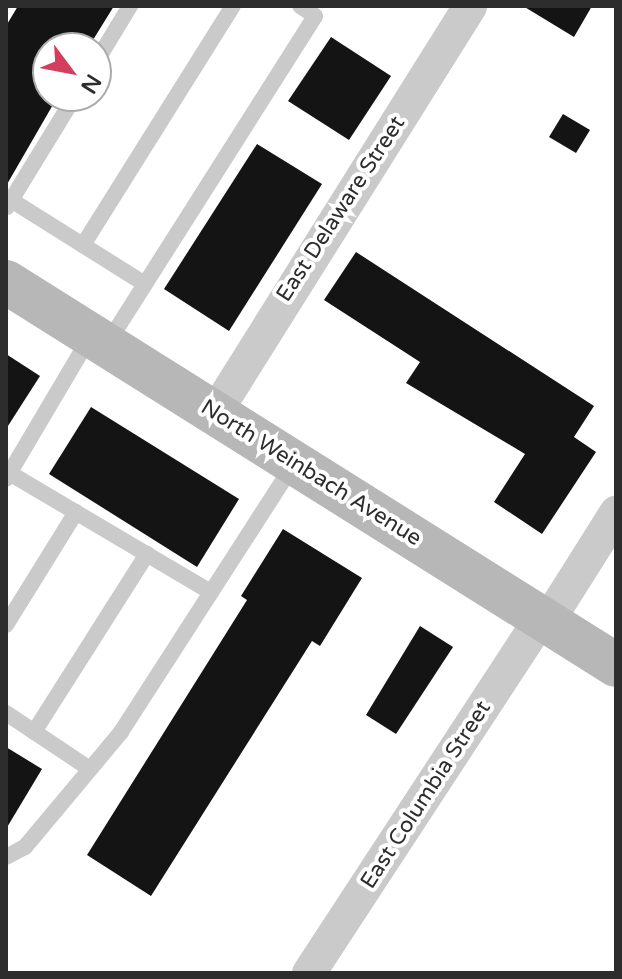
<!DOCTYPE html>
<style>
body{margin:0}
#map{position:relative;width:622px;height:979px;overflow:hidden;background:#fff;font-family:"Varela Round",sans-serif}
div>[style]{position:absolute}
.building>*{inset:0;background:#141414}
.service>*{height:16px;margin:-8px;padding:0 8px;transform-origin:8px;border-radius:8px;background:#cacaca}
.minor>*{height:34px;margin:-17px;padding:0 17px;transform-origin:17px;border-radius:17px;background:#cacaca}
.secondary>*{height:44px;margin:-22px;padding:0 22px;transform-origin:22px;border-radius:22px;background:#b7b7b7}
span{translate:-50% -50%;white-space:nowrap;text-align:center;line-height:1.15;-webkit-text-stroke:8px #fff;paint-order:stroke}
.street-label{font-size:22px;color:#2d2d2d}
.frame{position:absolute;inset:0;border:8px solid #2d2d2d;pointer-events:none}
.north{position:absolute;left:32px;top:32px;width:80px;height:80px;box-sizing:border-box;background:#fff;border:2px solid #ababab;border-radius:50%;rotate:122deg;font-size:22px;font-weight:700;line-height:32px;text-align:center;color:#2d2d2d}
.north::after{content:'';display:block;margin:auto;width:28px;height:36px;background:#d43e5e;clip-path:polygon(50% 0,100% 100%,50% 72%,0 100%)}
</style>
<div id="map">
<div class="building">
<div style="clip-path:polygon(18px 6px,114px 6px,88px 48px,48px 48px,48px 96px,58px 96px,6px 186px,6px 26px)"></div>
<div style="clip-path:polygon(523px 6px,592px 6px,574px 37px)"></div>
<div style="clip-path:polygon(331px 37px,391px 76px,349px 140px,288px 101px)"></div>
<div style="clip-path:polygon(563px 114px,590px 130px,576px 153px,549px 137px)"></div>
<div style="clip-path:polygon(257px 144px,322px 184px,229px 331px,164px 289px)"></div>
<div style="clip-path:polygon(356px 252px,594px 406px,574px 437px,596px 452px,542px 534px,494px 502px,525px 454px,406px 383px,420px 362px,324px 300px)"></div>
<div style="clip-path:polygon(6px 354px,40px 376px,6px 429px)"></div>
<div style="clip-path:polygon(91px 407px,239px 499px,197px 567px,49px 474px)"></div>
<div style="clip-path:polygon(283px 529px,362px 578px,320px 646px,312px 641px,151px 896px,87px 855px,247px 600px,241px 596px)"></div>
<div style="clip-path:polygon(420px 626px,453px 647px,396px 734px,366px 715px)"></div>
<div style="clip-path:polygon(6px 747px,42px 769px,6px 829px)"></div>
</div>
<div class="service">
<div style="left:96px;top:62px;width:66px;rotate:-58.7deg"></div>
<div style="left:11px;top:200px;width:158px;rotate:32.1deg"></div>
<div style="left:7px;top:207px;width:130px;rotate:-58.5deg"></div>
<div style="left:83px;top:245px;width:282px;rotate:-57.9deg"></div>
<div style="left:107px;top:344px;width:388px;rotate:-57.6deg"></div>
<div style="left:315px;top:16px;width:18px;rotate:-146deg"></div>
<div style="left:6px;top:471px;width:238px;rotate:30.6deg"></div>
<div style="left:6px;top:479px;width:165px;rotate:-59.4deg"></div>
<div style="left:6px;top:625px;width:133px;rotate:-58.2deg"></div>
<div style="left:6px;top:713px;width:101px;rotate:33.7deg"></div>
<div style="left:34px;top:732px;width:211px;rotate:-57.6deg"></div>
<div style="left:6px;top:857px;width:21px;rotate:-28deg"></div>
<div style="left:25px;top:847px;width:150px;rotate:-50.1deg"></div>
<div style="left:121px;top:732px;width:319px;rotate:-57.2deg"></div>
</div>
<div class="minor">
<div style="left:215px;top:413px;width:480px;rotate:-57.9deg"></div>
<div style="left:548px;top:621px;width:128px;rotate:-57.8deg"></div>
<div style="left:309px;top:973px;width:425px;rotate:-56.8deg"></div>
</div>
<div class="secondary">
<div style="left:6px;top:282px;width:720px;rotate:32.12deg"></div>
</div>
<div class="street-label">
<span style="left:341px;top:209px;rotate:-57deg">East Delaware Street</span>
<span style="left:311px;top:473px;rotate:32deg">North Weinbach Avenue</span>
<span style="left:426px;top:795px;rotate:-57deg">East Columbia Street</span>
</div>
<div class="frame"></div>
<div class="north">N</div>
</div>
